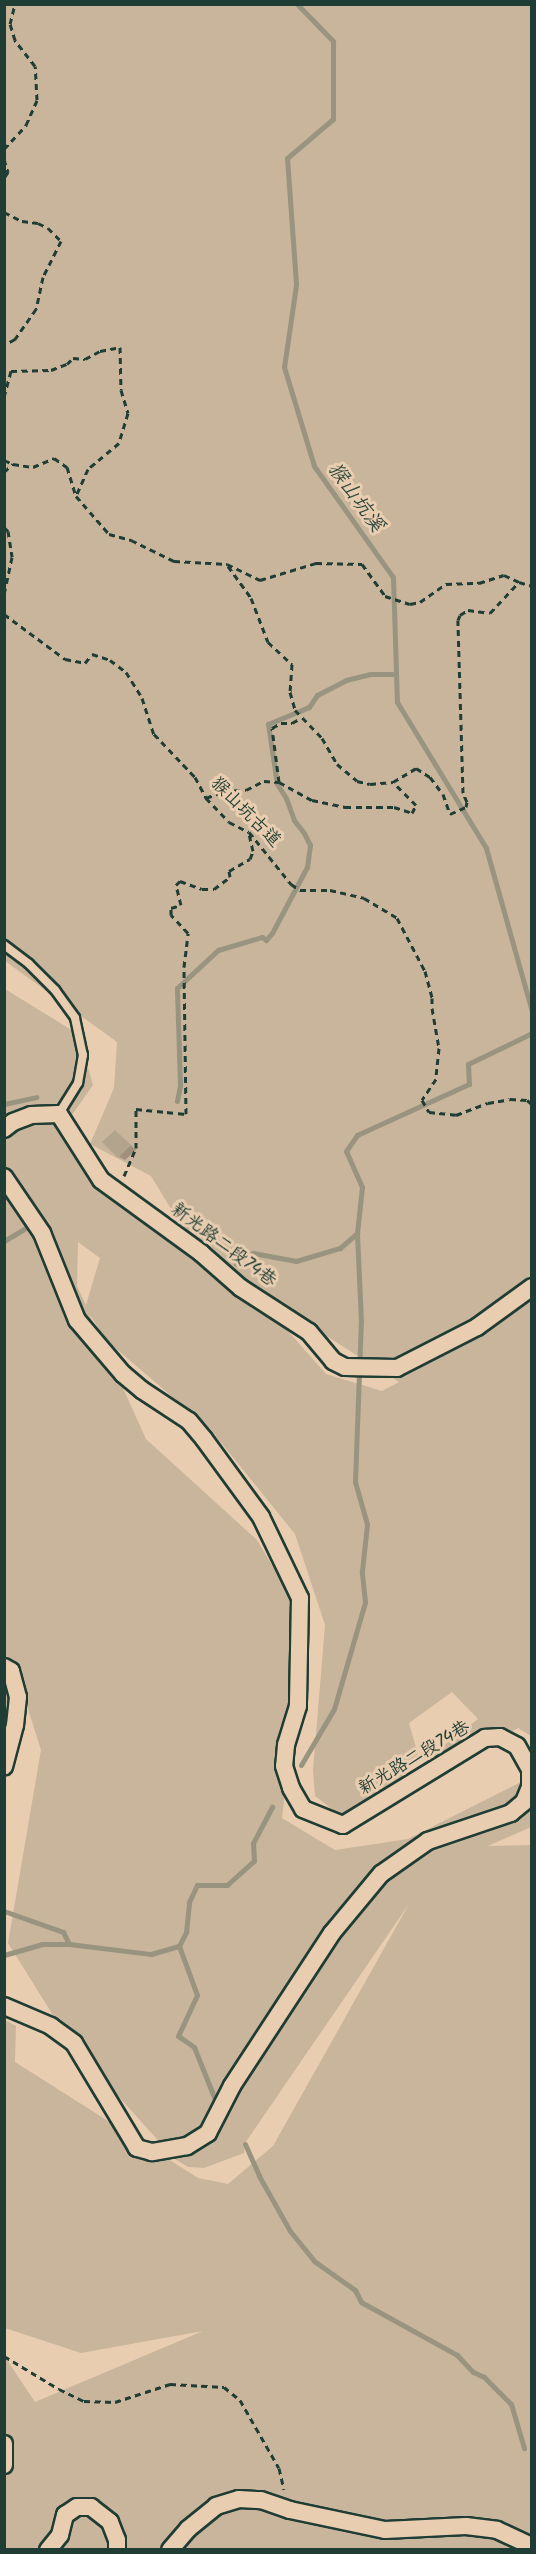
<!DOCTYPE html>
<meta charset="utf-8">
<style>
body{margin:0}
#map{position:relative;width:536px;height:2554px;overflow:hidden;background:#e9cdb0;font-family:Kalam,"LXGW WenKai TC",sans-serif}
div>[style]{position:absolute}
.green>*{inset:0;background:#c8b59b}
.shadow>*{inset:0;background:#0003}
.stream>*{height:5px;margin:-2.5px;padding:0 2.5px;transform-origin:2.5px;border-radius:2.5px;background:#99947f}
.building>*{inset:0;background:#b2a48d}
.path>*{height:3px;margin-top:-1.5px;transform-origin:0;background:repeating-linear-gradient(90deg,#1f3d34 0 6px,transparent 0 10.5px)}
.roads{filter:drop-shadow(2px 0 #1f3d34) drop-shadow(-2px 0 #1f3d34) drop-shadow(0 2px #1f3d34) drop-shadow(0 -2px #1f3d34)}
.service>*{height:8px;margin:-4px;padding:0 4px;transform-origin:4px;border-radius:4px;background:#e9cdb0}
.minor>*{height:16px;margin:-8px;padding:0 8px;transform-origin:8px;border-radius:8px;background:#e9cdb0}
span{translate:-50% -50%;white-space:nowrap;text-align:center;line-height:1.15;-webkit-text-stroke:6px #e9cdb0;paint-order:stroke}
.street-label{font-size:18px;color:#1f3d34}
.water-label{font-size:20px;color:#2b463c;font-style:italic}
.frame{position:absolute;inset:0;border:6px solid #1f3d34;pointer-events:none}
</style>
<div id="map">
<div class="green">
<div style="clip-path:polygon(evenodd,5px 5px,531px 5px,531px 1736px,518px 1728px,430px 1776px,428px 1758px,478px 1719px,452px 1692px,409px 1723px,419px 1758px,354px 1826px,315px 1796px,313px 1770px,325px 1625px,295px 1534px,210px 1429px,106px 1340px,89px 1313px,146px 1439px,257px 1540px,305px 1621px,282px 1818px,335px 1850px,408px 1839px,531px 1777px,531px 1827px,488px 1846px,531px 1845px,531px 2549px,5px 2549px,5px 2357px,35px 2402px,203px 2331px,81px 2353px,5px 2328px,5px 2020px,16px 2026px,15px 2062px,198px 2178px,228px 2184px,273px 2146px,409px 1904px,245px 2143px,244px 2153px,204px 2168px,188px 2167px,175px 2159px,71px 2044px,8px 1943px,41px 1750px,21px 1687px,5px 1734px,5px 989px,78px 1034px,93px 1085px,62px 1129px,89px 1179px,162px 1231px,253px 1309px,280px 1322px,326px 1374px,382px 1391px,399px 1382px,199px 1255px,151px 1176px,90px 1144px,114px 1088px,117px 1042px,5px 961px,5px 5px,78px 1242px,100px 1258px,86px 1305px,77px 1286px,78px 1242px)"></div>
</div>
<div class="shadow">
<div style="clip-path:polygon(115px 1131px,136px 1150px,125px 1160px,119px 1157px)"></div>
</div>
<div class="stream">
<div style="left:297px;top:4px;width:52px;rotate:45.8deg"></div>
<div style="left:333px;top:41px;width:78px;rotate:90deg"></div>
<div style="left:333px;top:119px;width:60px;rotate:139.7deg"></div>
<div style="left:287px;top:158px;width:127px;rotate:85.9deg"></div>
<div style="left:296px;top:285px;width:83px;rotate:98.3deg"></div>
<div style="left:284px;top:367px;width:103px;rotate:73.1deg"></div>
<div style="left:314px;top:466px;width:136px;rotate:54.6deg"></div>
<div style="left:393px;top:577px;width:125px;rotate:88.2deg"></div>
<div style="left:397px;top:702px;width:171px;rotate:58.6deg"></div>
<div style="left:486px;top:848px;width:170px;rotate:74.3deg"></div>
<div style="left:177px;top:1101px;width:16px;rotate:-79deg"></div>
<div style="left:180px;top:1085px;width:97px;rotate:-91.8deg"></div>
<div style="left:177px;top:988px;width:56px;rotate:-42.8deg"></div>
<div style="left:218px;top:950px;width:46px;rotate:-16.5deg"></div>
<div style="left:262px;top:937px;width:5px;rotate:37deg"></div>
<div style="left:266px;top:940px;width:9px;rotate:-49deg"></div>
<div style="left:272px;top:933px;width:75px;rotate:-62.1deg"></div>
<div style="left:307px;top:867px;width:22px;rotate:-82deg"></div>
<div style="left:310px;top:845px;width:13px;rotate:-117deg"></div>
<div style="left:304px;top:833px;width:16px;rotate:-128deg"></div>
<div style="left:294px;top:820px;width:23px;rotate:-110deg"></div>
<div style="left:286px;top:798px;width:17px;rotate:-123deg"></div>
<div style="left:277px;top:784px;width:61px;rotate:-98.5deg"></div>
<div style="left:268px;top:724px;width:44px;rotate:-22.5deg"></div>
<div style="left:309px;top:707px;width:14px;rotate:-56deg"></div>
<div style="left:317px;top:695px;width:33px;rotate:-27deg"></div>
<div style="left:346px;top:680px;width:25px;rotate:-14deg"></div>
<div style="left:370px;top:674px;width:26px"></div>
<div style="left:4px;top:1104px;width:33px;rotate:-12deg"></div>
<div style="left:4px;top:1241px;width:26px;rotate:-31deg"></div>
<div style="left:236px;top:1264px;width:20px;rotate:-33deg"></div>
<div style="left:253px;top:1253px;width:44px;rotate:10.5deg"></div>
<div style="left:296px;top:1261px;width:46px;rotate:-16.5deg"></div>
<div style="left:340px;top:1248px;width:23px;rotate:-41deg"></div>
<div style="left:357px;top:1233px;width:46px;rotate:-83.8deg"></div>
<div style="left:362px;top:1187px;width:39px;rotate:-114deg"></div>
<div style="left:346px;top:1151px;width:19px;rotate:-55deg"></div>
<div style="left:357px;top:1135px;width:123px;rotate:-24.5deg"></div>
<div style="left:469px;top:1084px;width:20px;rotate:-93deg"></div>
<div style="left:468px;top:1064px;width:71px;rotate:-25.8deg"></div>
<div style="left:301px;top:1765px;width:65px;rotate:-59.5deg"></div>
<div style="left:334px;top:1709px;width:111px;rotate:-73.8deg"></div>
<div style="left:365px;top:1602px;width:31px;rotate:-96deg"></div>
<div style="left:362px;top:1571px;width:47px;rotate:-83.9deg"></div>
<div style="left:367px;top:1524px;width:44px;rotate:-105.9deg"></div>
<div style="left:355px;top:1482px;width:160px;rotate:-87.9deg"></div>
<div style="left:361px;top:1322px;width:89px;rotate:-92.6deg"></div>
<div style="left:4px;top:1911px;width:63px;rotate:19.6deg"></div>
<div style="left:63px;top:1932px;width:13px;rotate:63deg"></div>
<div style="left:69px;top:1944px;width:83px;rotate:7deg"></div>
<div style="left:151px;top:1954px;width:29px;rotate:-16deg"></div>
<div style="left:4px;top:1955px;width:40px;rotate:-16deg"></div>
<div style="left:42px;top:1944px;width:27px"></div>
<div style="left:216px;top:2102px;width:59px;rotate:-111.8deg"></div>
<div style="left:194px;top:2047px;width:19px;rotate:-145deg"></div>
<div style="left:178px;top:2036px;width:45px;rotate:-65.1deg"></div>
<div style="left:197px;top:1995px;width:52px;rotate:-110.2deg"></div>
<div style="left:179px;top:1946px;width:16px;rotate:-63deg"></div>
<div style="left:186px;top:1932px;width:30px;rotate:-84deg"></div>
<div style="left:189px;top:1902px;width:19px;rotate:-65deg"></div>
<div style="left:197px;top:1885px;width:30px"></div>
<div style="left:227px;top:1885px;width:36px;rotate:-42deg"></div>
<div style="left:254px;top:1861px;width:18px;rotate:-93deg"></div>
<div style="left:253px;top:1843px;width:41px;rotate:-62.2deg"></div>
<div style="left:245px;top:2144px;width:35px;rotate:66deg"></div>
<div style="left:259px;top:2176px;width:63px;rotate:60.6deg"></div>
<div style="left:290px;top:2231px;width:38px;rotate:51deg"></div>
<div style="left:314px;top:2261px;width:50px;rotate:35.3deg"></div>
<div style="left:355px;top:2290px;width:13px;rotate:63deg"></div>
<div style="left:361px;top:2302px;width:110px;rotate:28.9deg"></div>
<div style="left:457px;top:2355px;width:23px;rotate:47deg"></div>
<div style="left:473px;top:2372px;width:12px;rotate:24deg"></div>
<div style="left:484px;top:2377px;width:38px;rotate:45deg"></div>
<div style="left:511px;top:2404px;width:46px;rotate:73.5deg"></div>
</div>
<div class="building">
<div style="clip-path:polygon(115px 1130px,131px 1145px,118px 1158px,102px 1142px)"></div>
</div>
<div class="path">
<div style="left:4px;top:149px;width:33px;rotate:-47deg"></div>
<div style="left:26px;top:125px;width:27px;rotate:-66deg"></div>
<div style="left:37px;top:100px;width:34px;rotate:-93deg"></div>
<div style="left:35px;top:66px;width:33px;rotate:-128deg"></div>
<div style="left:15px;top:40px;width:17px;rotate:-107deg"></div>
<div style="left:10px;top:24px;width:21px;rotate:-76deg"></div>
<div style="left:4px;top:159px;width:14px;rotate:73deg"></div>
<div style="left:8px;top:172px;width:7px;rotate:124deg"></div>
<div style="left:4px;top:212px;width:20px;rotate:27deg"></div>
<div style="left:22px;top:221px;width:16px;rotate:7deg"></div>
<div style="left:38px;top:223px;width:11px;rotate:27deg"></div>
<div style="left:48px;top:228px;width:18px;rotate:45deg"></div>
<div style="left:61px;top:241px;width:40px;rotate:116.6deg"></div>
<div style="left:43px;top:277px;width:33px;rotate:102deg"></div>
<div style="left:36px;top:309px;width:37px;rotate:125deg"></div>
<div style="left:15px;top:339px;width:13px;rotate:151deg"></div>
<div style="left:4px;top:397px;width:27px;rotate:-75deg"></div>
<div style="left:11px;top:371px;width:40px;rotate:-1.4deg"></div>
<div style="left:51px;top:370px;width:17px;rotate:-21deg"></div>
<div style="left:67px;top:364px;width:8px;rotate:-45deg"></div>
<div style="left:73px;top:358px;width:12px;rotate:5deg"></div>
<div style="left:85px;top:359px;width:17px;rotate:-28deg"></div>
<div style="left:100px;top:351px;width:20px;rotate:-11deg"></div>
<div style="left:120px;top:347px;width:43px;rotate:88.7deg"></div>
<div style="left:121px;top:390px;width:24px;rotate:73deg"></div>
<div style="left:128px;top:413px;width:31px;rotate:107deg"></div>
<div style="left:119px;top:443px;width:40px;rotate:140deg"></div>
<div style="left:88px;top:469px;width:30px;rotate:114deg"></div>
<div style="left:76px;top:496px;width:50px;rotate:49deg"></div>
<div style="left:109px;top:534px;width:23px;rotate:15deg"></div>
<div style="left:131px;top:540px;width:48px;rotate:26deg"></div>
<div style="left:174px;top:561px;width:53px;rotate:3.2deg"></div>
<div style="left:227px;top:564px;width:37px;rotate:26deg"></div>
<div style="left:260px;top:580px;width:59px;rotate:-16.9deg"></div>
<div style="left:316px;top:563px;width:46px;rotate:1.2deg"></div>
<div style="left:362px;top:564px;width:39px;rotate:54deg"></div>
<div style="left:385px;top:596px;width:26px;rotate:18deg"></div>
<div style="left:410px;top:604px;width:10px;rotate:-11deg"></div>
<div style="left:420px;top:602px;width:32px;rotate:-35deg"></div>
<div style="left:446px;top:584px;width:33px;rotate:-2deg"></div>
<div style="left:479px;top:583px;width:26px;rotate:-18deg"></div>
<div style="left:504px;top:575px;width:17px;rotate:25deg"></div>
<div style="left:4px;top:460px;width:10px;rotate:24deg"></div>
<div style="left:13px;top:464px;width:20px;rotate:9deg"></div>
<div style="left:33px;top:467px;width:23px;rotate:-23deg"></div>
<div style="left:54px;top:458px;width:16px;rotate:35deg"></div>
<div style="left:67px;top:467px;width:28px;rotate:73deg"></div>
<div style="left:4px;top:472px;width:12px;rotate:-42deg"></div>
<div style="left:4px;top:527px;width:6px;rotate:45deg"></div>
<div style="left:8px;top:531px;width:26px;rotate:81deg"></div>
<div style="left:12px;top:557px;width:40px;rotate:102deg"></div>
<div style="left:228px;top:566px;width:39px;rotate:54deg"></div>
<div style="left:251px;top:598px;width:47px;rotate:68.9deg"></div>
<div style="left:268px;top:642px;width:33px;rotate:43deg"></div>
<div style="left:292px;top:664px;width:28px;rotate:94deg"></div>
<div style="left:290px;top:692px;width:19px;rotate:74deg"></div>
<div style="left:295px;top:710px;width:39px;rotate:46deg"></div>
<div style="left:322px;top:738px;width:30px;rotate:60deg"></div>
<div style="left:337px;top:764px;width:26px;rotate:40deg"></div>
<div style="left:357px;top:781px;width:13px;rotate:13deg"></div>
<div style="left:370px;top:784px;width:23px;rotate:-5deg"></div>
<div style="left:393px;top:782px;width:27px;rotate:-31deg"></div>
<div style="left:416px;top:768px;width:17px;rotate:33deg"></div>
<div style="left:430px;top:777px;width:21px;rotate:53deg"></div>
<div style="left:443px;top:794px;width:21px;rotate:71deg"></div>
<div style="left:450px;top:814px;width:17px;rotate:-24deg"></div>
<div style="left:466px;top:807px;width:5px;rotate:-79deg"></div>
<div style="left:467px;top:802px;width:10px;rotate:-114deg"></div>
<div style="left:463px;top:793px;width:173px;rotate:-91.7deg"></div>
<div style="left:458px;top:620px;width:5px;rotate:-68deg"></div>
<div style="left:460px;top:615px;width:9px;rotate:-32deg"></div>
<div style="left:468px;top:610px;width:22px;rotate:8deg"></div>
<div style="left:490px;top:613px;width:42px;rotate:-46.9deg"></div>
<div style="left:519px;top:582px;width:14px;rotate:17deg"></div>
<div style="left:4px;top:614px;width:76px;rotate:36.4deg"></div>
<div style="left:65px;top:659px;width:20px;rotate:11deg"></div>
<div style="left:85px;top:663px;width:11px;rotate:-52deg"></div>
<div style="left:92px;top:654px;width:19px;rotate:18deg"></div>
<div style="left:110px;top:660px;width:20px;rotate:37deg"></div>
<div style="left:126px;top:672px;width:31px;rotate:58deg"></div>
<div style="left:142px;top:698px;width:38px;rotate:72deg"></div>
<div style="left:154px;top:734px;width:59px;rotate:46.4deg"></div>
<div style="left:195px;top:777px;width:24px;rotate:62deg"></div>
<div style="left:206px;top:798px;width:33px;rotate:46deg"></div>
<div style="left:229px;top:822px;width:22px;rotate:27deg"></div>
<div style="left:249px;top:832px;width:67px;rotate:51.1deg"></div>
<div style="left:291px;top:884px;width:11px;rotate:34deg"></div>
<div style="left:300px;top:890px;width:30px"></div>
<div style="left:330px;top:890px;width:35px;rotate:13deg"></div>
<div style="left:364px;top:898px;width:39px;rotate:31deg"></div>
<div style="left:397px;top:918px;width:60px;rotate:62.2deg"></div>
<div style="left:425px;top:971px;width:28px;rotate:75deg"></div>
<div style="left:432px;top:998px;width:10px;rotate:90deg"></div>
<div style="left:432px;top:1008px;width:41px;rotate:80.1deg"></div>
<div style="left:439px;top:1048px;width:31px;rotate:96deg"></div>
<div style="left:436px;top:1079px;width:25px;rotate:124deg"></div>
<div style="left:422px;top:1100px;width:14px;rotate:60deg"></div>
<div style="left:429px;top:1112px;width:27px;rotate:6deg"></div>
<div style="left:456px;top:1115px;width:34px;rotate:-21deg"></div>
<div style="left:488px;top:1103px;width:22px;rotate:-10deg"></div>
<div style="left:510px;top:1099px;width:17px;rotate:3deg"></div>
<div style="left:527px;top:1100px;width:6px;rotate:39deg"></div>
<div style="left:279px;top:782px;width:54px;rotate:-97.4deg"></div>
<div style="left:272px;top:728px;width:10px;rotate:-29deg"></div>
<div style="left:281px;top:723px;width:11px"></div>
<div style="left:292px;top:723px;width:10px;rotate:-29deg"></div>
<div style="left:206px;top:798px;width:19px;rotate:-21deg"></div>
<div style="left:224px;top:791px;width:22px;rotate:-3deg"></div>
<div style="left:246px;top:790px;width:20px;rotate:-27deg"></div>
<div style="left:264px;top:781px;width:15px;rotate:4deg"></div>
<div style="left:279px;top:782px;width:38px;rotate:29deg"></div>
<div style="left:312px;top:800px;width:34px;rotate:12deg"></div>
<div style="left:345px;top:807px;width:49px"></div>
<div style="left:394px;top:807px;width:19px;rotate:18deg"></div>
<div style="left:412px;top:813px;width:9px;rotate:-63deg"></div>
<div style="left:416px;top:805px;width:33px;rotate:-135deg"></div>
<div style="left:124px;top:1176px;width:30px;rotate:-67deg"></div>
<div style="left:136px;top:1148px;width:39px;rotate:-90deg"></div>
<div style="left:136px;top:1109px;width:50px;rotate:5.7deg"></div>
<div style="left:186px;top:1114px;width:147px;rotate:-90.8deg"></div>
<div style="left:184px;top:967px;width:34px;rotate:-83deg"></div>
<div style="left:188px;top:933px;width:25px;rotate:-133deg"></div>
<div style="left:171px;top:915px;width:7px;rotate:-90deg"></div>
<div style="left:171px;top:908px;width:10px;rotate:-17deg"></div>
<div style="left:181px;top:905px;width:21px;rotate:-104deg"></div>
<div style="left:176px;top:885px;width:6px;rotate:-45deg"></div>
<div style="left:180px;top:881px;width:23px;rotate:20deg"></div>
<div style="left:202px;top:889px;width:12px"></div>
<div style="left:214px;top:889px;width:20px;rotate:-37deg"></div>
<div style="left:230px;top:877px;width:6px;rotate:-99deg"></div>
<div style="left:229px;top:871px;width:24px;rotate:-30deg"></div>
<div style="left:250px;top:859px;width:9px;rotate:-69deg"></div>
<div style="left:253px;top:851px;width:17px;rotate:-103deg"></div>
<div style="left:4px;top:2356px;width:64px;rotate:31deg"></div>
<div style="left:59px;top:2389px;width:28px;rotate:26deg"></div>
<div style="left:84px;top:2401px;width:31px;rotate:2deg"></div>
<div style="left:115px;top:2402px;width:58px;rotate:-18.1deg"></div>
<div style="left:170px;top:2384px;width:54px;rotate:3.2deg"></div>
<div style="left:224px;top:2387px;width:21px;rotate:39deg"></div>
<div style="left:240px;top:2400px;width:78px;rotate:60.2deg"></div>
<div style="left:279px;top:2468px;width:22px;rotate:77deg"></div>
</div>
<div class="roads">
<div class="service">
<div style="left:4px;top:945px;width:31px;rotate:37deg"></div>
<div style="left:29px;top:964px;width:37px;rotate:45deg"></div>
<div style="left:55px;top:990px;width:34px;rotate:54deg"></div>
<div style="left:75px;top:1018px;width:38px;rotate:78deg"></div>
<div style="left:83px;top:1055px;width:28px;rotate:100deg"></div>
<div style="left:78px;top:1083px;width:36px;rotate:122deg"></div>
</div>
<div class="minor">
<div style="left:4px;top:1129px;width:11px;rotate:-38deg"></div>
<div style="left:13px;top:1122px;width:19px;rotate:-21deg"></div>
<div style="left:31px;top:1115px;width:28px;rotate:-2deg"></div>
<div style="left:59px;top:1114px;width:78px;rotate:57.5deg"></div>
<div style="left:101px;top:1180px;width:124px;rotate:36.1deg"></div>
<div style="left:201px;top:1253px;width:53px;rotate:41.2deg"></div>
<div style="left:241px;top:1288px;width:81px;rotate:32.9deg"></div>
<div style="left:309px;top:1332px;width:38px;rotate:50deg"></div>
<div style="left:333px;top:1361px;width:13px;rotate:27deg"></div>
<div style="left:345px;top:1367px;width:52px;rotate:1.1deg"></div>
<div style="left:397px;top:1368px;width:90px;rotate:-27.1deg"></div>
<div style="left:477px;top:1327px;width:68px;rotate:-36deg"></div>
<div style="left:4px;top:1177px;width:68px;rotate:55.8deg"></div>
<div style="left:42px;top:1233px;width:94px;rotate:68.1deg"></div>
<div style="left:77px;top:1320px;width:71px;rotate:49.6deg"></div>
<div style="left:123px;top:1374px;width:25px;rotate:40deg"></div>
<div style="left:142px;top:1390px;width:56px;rotate:33.4deg"></div>
<div style="left:189px;top:1421px;width:23px;rotate:50deg"></div>
<div style="left:204px;top:1439px;width:97px;rotate:53.8deg"></div>
<div style="left:261px;top:1517px;width:90px;rotate:64.3deg"></div>
<div style="left:300px;top:1598px;width:108px;rotate:91.1deg"></div>
<div style="left:298px;top:1706px;width:41px;rotate:107.1deg"></div>
<div style="left:286px;top:1745px;width:21px;rotate:95deg"></div>
<div style="left:284px;top:1766px;width:23px;rotate:72deg"></div>
<div style="left:291px;top:1788px;width:24px;rotate:60deg"></div>
<div style="left:303px;top:1809px;width:43px;rotate:21.8deg"></div>
<div style="left:343px;top:1825px;width:167px;rotate:-31.5deg"></div>
<div style="left:485px;top:1738px;width:15px;rotate:-4deg"></div>
<div style="left:500px;top:1737px;width:19px;rotate:28deg"></div>
<div style="left:517px;top:1746px;width:26px;rotate:61deg"></div>
<div style="left:530px;top:1769px;width:18px;rotate:90deg"></div>
<div style="left:530px;top:1787px;width:16px;rotate:112deg"></div>
<div style="left:524px;top:1802px;width:17px;rotate:140deg"></div>
<div style="left:511px;top:1813px;width:88px;rotate:161.4deg"></div>
<div style="left:428px;top:1841px;width:57px;rotate:144.9deg"></div>
<div style="left:381px;top:1874px;width:77px;rotate:129.7deg"></div>
<div style="left:332px;top:1933px;width:183px;rotate:123.2deg"></div>
<div style="left:232px;top:2086px;width:53px;rotate:117.1deg"></div>
<div style="left:208px;top:2133px;width:25px;rotate:148deg"></div>
<div style="left:187px;top:2146px;width:36px;rotate:170deg"></div>
<div style="left:152px;top:2152px;width:16px;rotate:-165deg"></div>
<div style="left:137px;top:2148px;width:122px;rotate:-121deg"></div>
<div style="left:74px;top:2043px;width:29px;rotate:-144deg"></div>
<div style="left:51px;top:2026px;width:51px;rotate:-156.9deg"></div>
<div style="left:4px;top:1667px;width:8px;rotate:30deg"></div>
<div style="left:11px;top:1671px;width:27px;rotate:75deg"></div>
<div style="left:18px;top:1697px;width:28px;rotate:96deg"></div>
<div style="left:15px;top:1725px;width:43px;rotate:104.7deg"></div>
<div style="left:4px;top:2444px;width:21px;rotate:90deg"></div>
<div style="left:48px;top:2550px;width:19px;rotate:-51deg"></div>
<div style="left:60px;top:2535px;width:21px;rotate:-76deg"></div>
<div style="left:65px;top:2515px;width:14px;rotate:-34deg"></div>
<div style="left:77px;top:2507px;width:14px"></div>
<div style="left:91px;top:2507px;width:24px;rotate:38deg"></div>
<div style="left:110px;top:2522px;width:19px;rotate:69deg"></div>
<div style="left:117px;top:2540px;width:10px;rotate:90deg"></div>
<div style="left:170px;top:2550px;width:28px;rotate:-49deg"></div>
<div style="left:188px;top:2529px;width:36px;rotate:-39deg"></div>
<div style="left:216px;top:2506px;width:24px;rotate:-17deg"></div>
<div style="left:239px;top:2499px;width:22px;rotate:3deg"></div>
<div style="left:261px;top:2500px;width:31px;rotate:19deg"></div>
<div style="left:290px;top:2510px;width:97px;rotate:11.9deg"></div>
<div style="left:385px;top:2530px;width:81px;rotate:-2.8deg"></div>
<div style="left:466px;top:2526px;width:31px;rotate:7deg"></div>
<div style="left:497px;top:2530px;width:38px;rotate:25deg"></div>
</div>
</div>
<div class="street-label">
<span style="left:245px;top:813px;rotate:45deg">猴山坑古道</span>
<span style="left:223px;top:1246px;rotate:37deg">新光路二段74巷</span>
<span style="left:415px;top:1759px;rotate:-31deg">新光路二段74巷</span>
</div>
<div class="water-label">
<span style="left:355px;top:498px;rotate:54deg">猴山坑溪</span>
</div>
<div class="frame"></div>
</div>
